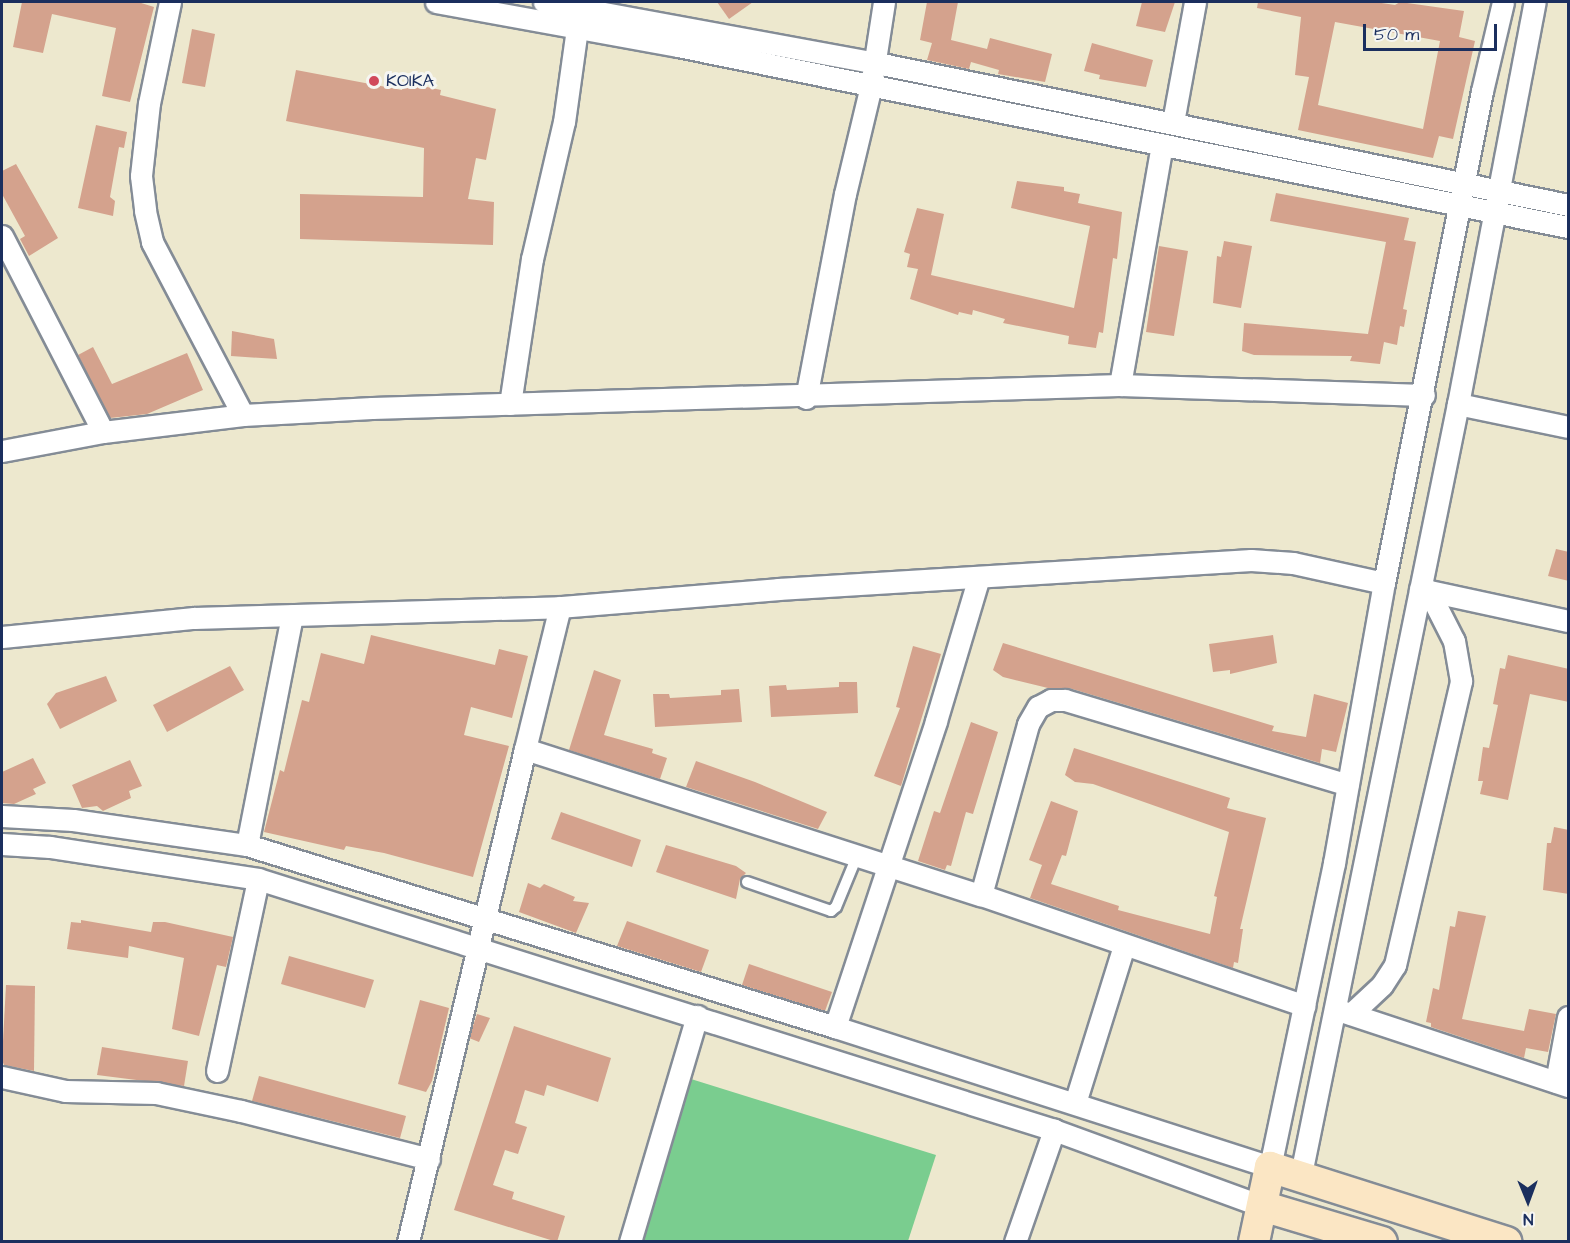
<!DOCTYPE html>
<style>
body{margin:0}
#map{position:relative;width:1570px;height:1243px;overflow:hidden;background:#ede8ce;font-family:"Architects Daughter",sans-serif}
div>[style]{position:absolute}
.green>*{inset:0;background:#7acd8f}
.building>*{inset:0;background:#d4a28d}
.roads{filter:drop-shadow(2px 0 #848c96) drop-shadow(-2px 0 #848c96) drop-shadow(0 2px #848c96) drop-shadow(0 -2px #848c96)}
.service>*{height:10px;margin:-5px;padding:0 5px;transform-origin:5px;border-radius:5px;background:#fff}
.minor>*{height:21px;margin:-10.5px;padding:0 10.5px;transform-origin:10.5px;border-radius:10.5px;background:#fff}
.secondary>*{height:30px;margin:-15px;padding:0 15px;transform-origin:15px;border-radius:15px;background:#fbe6c4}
.dots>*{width:16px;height:16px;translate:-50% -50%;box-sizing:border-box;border:3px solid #f6f6f2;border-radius:50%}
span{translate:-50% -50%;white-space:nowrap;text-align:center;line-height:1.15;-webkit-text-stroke:6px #f6f6f2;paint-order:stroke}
.poi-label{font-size:18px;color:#1b2f5e}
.left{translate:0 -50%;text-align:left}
.frame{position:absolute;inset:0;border:3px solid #1b2f5e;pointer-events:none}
.north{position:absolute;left:1498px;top:1171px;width:60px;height:60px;-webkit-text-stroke:4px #f6f6f2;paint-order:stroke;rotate:179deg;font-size:16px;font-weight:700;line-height:24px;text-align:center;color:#1b2f5e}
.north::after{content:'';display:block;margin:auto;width:21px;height:27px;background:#1b2f5e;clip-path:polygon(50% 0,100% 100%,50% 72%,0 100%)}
.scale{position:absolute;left:1363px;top:24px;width:134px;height:27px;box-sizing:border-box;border:3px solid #1b2f5e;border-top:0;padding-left:8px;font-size:18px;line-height:21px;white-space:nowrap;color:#1b2f5e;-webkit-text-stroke:4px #f6f6f2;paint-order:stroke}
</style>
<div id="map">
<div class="green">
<div style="clip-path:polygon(691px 1079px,936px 1155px,908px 1241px,639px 1242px)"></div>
</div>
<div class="building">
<div style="clip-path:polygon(22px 2px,138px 2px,154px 7px,130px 102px,102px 96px,116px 28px,52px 14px,43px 53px,13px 47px)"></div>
<div style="clip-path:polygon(717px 2px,753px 2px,729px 19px)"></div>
<div style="clip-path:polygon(927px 2px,958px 2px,951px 40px,987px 49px,990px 38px,1052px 54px,1045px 82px,998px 74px,999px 70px,971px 62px,969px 69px,927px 60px,932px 43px,920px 40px)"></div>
<div style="clip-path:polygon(1142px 2px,1175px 2px,1165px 32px,1136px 26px)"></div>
<div style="clip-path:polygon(evenodd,1258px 2px,1375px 2px,1395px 5px,1400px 2px,1464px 11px,1459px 37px,1475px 41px,1453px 139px,1439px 136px,1433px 158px,1298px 130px,1309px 77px,1295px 75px,1301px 17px,1257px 8px,1258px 2px,1335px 22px,1440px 41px,1423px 129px,1318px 105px,1335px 22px)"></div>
<div style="clip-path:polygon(192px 29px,215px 34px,205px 87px,182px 83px)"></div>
<div style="clip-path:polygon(1092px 43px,1153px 60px,1146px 87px,1099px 79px,1100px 75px,1084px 71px)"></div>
<div style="clip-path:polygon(296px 70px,402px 90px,404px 82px,441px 90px,440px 95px,496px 109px,486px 160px,476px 158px,468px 199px,494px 202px,493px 245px,300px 239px,300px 194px,423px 197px,424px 148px,286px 121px)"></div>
<div style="clip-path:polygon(96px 125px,127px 132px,124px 148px,119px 147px,110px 197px,115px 201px,113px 216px,78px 208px)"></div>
<div style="clip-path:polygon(16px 164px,58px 238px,29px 256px,20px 239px,25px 236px,2px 194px,2px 171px)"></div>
<div style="clip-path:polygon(1017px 181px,1064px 187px,1064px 191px,1080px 194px,1078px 203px,1122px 212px,1117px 259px,1113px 258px,1103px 333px,1099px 332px,1096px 348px,1068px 344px,1069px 336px,1003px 323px,1005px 319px,973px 310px,972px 315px,959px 312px,958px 315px,910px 299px,918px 269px,907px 267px,910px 254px,904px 252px,917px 208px,944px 214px,931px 275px,1074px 308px,1090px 226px,1011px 208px)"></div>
<div style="clip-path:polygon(1276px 193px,1409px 218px,1404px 240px,1416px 242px,1403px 309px,1407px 310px,1404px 327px,1400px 326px,1397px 345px,1384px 342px,1380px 364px,1350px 361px,1352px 356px,1254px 355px,1242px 351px,1244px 323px,1368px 334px,1386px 242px,1270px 221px)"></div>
<div style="clip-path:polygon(1224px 241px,1252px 246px,1241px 308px,1213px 303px,1217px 256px,1221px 257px)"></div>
<div style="clip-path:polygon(1159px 246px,1188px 251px,1174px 336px,1146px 332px)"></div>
<div style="clip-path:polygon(232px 331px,274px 339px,277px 359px,231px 356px)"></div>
<div style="clip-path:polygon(93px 347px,112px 384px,187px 353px,203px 390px,147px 414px,110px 418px,78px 355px)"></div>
<div style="clip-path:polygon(1556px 549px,1569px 552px,1569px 581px,1548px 576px)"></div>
<div style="clip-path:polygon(371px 635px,495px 665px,499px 649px,528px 656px,512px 718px,471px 707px,464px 735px,509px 746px,473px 877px,384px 853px,346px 846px,344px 850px,264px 832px,280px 770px,284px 772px,302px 700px,309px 702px,321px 653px,364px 664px)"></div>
<div style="clip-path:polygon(1273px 635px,1277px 663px,1230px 674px,1230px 670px,1213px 672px,1209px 644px)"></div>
<div style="clip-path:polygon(1003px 643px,1274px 726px,1272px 731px,1306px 737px,1314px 694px,1348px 703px,1336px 752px,1322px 749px,1320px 763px,1069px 688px,1048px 688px,1003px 677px,993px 670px)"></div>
<div style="clip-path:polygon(913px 646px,941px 654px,901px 786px,874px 776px,900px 708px,896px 707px)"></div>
<div style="clip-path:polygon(1508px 655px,1569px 669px,1569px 702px,1530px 694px,1508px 800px,1480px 794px,1483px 781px,1478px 781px,1483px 747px,1489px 748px,1498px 705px,1493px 704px,1500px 668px,1505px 669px)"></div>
<div style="clip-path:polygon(230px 666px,244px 690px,167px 732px,153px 705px)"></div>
<div style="clip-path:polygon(594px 670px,621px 680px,604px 735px,653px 749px,652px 753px,667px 758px,660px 779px,569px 750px)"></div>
<div style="clip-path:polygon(106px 676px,117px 701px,60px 729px,47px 704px,56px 693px)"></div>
<div style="clip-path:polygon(839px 682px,857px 682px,858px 713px,771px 717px,769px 686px,786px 685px,787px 690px,839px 687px)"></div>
<div style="clip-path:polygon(739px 689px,742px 722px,655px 727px,653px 694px,669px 694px,670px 698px,721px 695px,721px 690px)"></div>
<div style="clip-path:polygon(971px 722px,998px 732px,973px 814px,966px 812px,951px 866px,947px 865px,945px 870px,918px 861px,934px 811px,940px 813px)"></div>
<div style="clip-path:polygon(1074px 748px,1230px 798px,1227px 808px,1266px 818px,1240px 929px,1243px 929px,1238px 963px,1234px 962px,1233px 968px,1030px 898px,1042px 865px,1029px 860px,1051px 801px,1078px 811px,1066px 856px,1062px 855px,1051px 884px,1119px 906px,1118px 910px,1210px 934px,1217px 897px,1214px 896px,1229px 832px,1093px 784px,1075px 782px,1065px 775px)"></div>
<div style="clip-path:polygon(33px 758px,46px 783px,33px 789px,36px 794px,14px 804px,2px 803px,2px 772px)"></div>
<div style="clip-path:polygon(130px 760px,142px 786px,129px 791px,131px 798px,103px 811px,97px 806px,82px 808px,72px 785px)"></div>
<div style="clip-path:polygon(696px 761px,755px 782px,827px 812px,818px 829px,686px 787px)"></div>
<div style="clip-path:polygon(561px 812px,641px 840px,632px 867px,551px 839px)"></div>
<div style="clip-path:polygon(1554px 827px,1569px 830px,1569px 894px,1543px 890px,1547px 843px,1551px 843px)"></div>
<div style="clip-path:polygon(666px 845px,736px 866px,746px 873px,740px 879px,736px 899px,656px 872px)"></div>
<div style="clip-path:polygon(528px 883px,540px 888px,544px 884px,575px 897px,573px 901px,589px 903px,576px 933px,519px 912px)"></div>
<div style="clip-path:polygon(1458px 911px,1486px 916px,1462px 1019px,1524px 1031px,1529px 1009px,1556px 1014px,1548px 1052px,1526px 1048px,1524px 1058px,1431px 1027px,1431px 1023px,1426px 1022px,1433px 988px,1439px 990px,1450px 926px,1455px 927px)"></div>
<div style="clip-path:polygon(81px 920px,151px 932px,153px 922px,165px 922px,233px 937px,226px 967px,217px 965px,199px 1036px,172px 1029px,184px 958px,129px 946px,128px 958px,67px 949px,71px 922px,81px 923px)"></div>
<div style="clip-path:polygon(627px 921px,709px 950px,701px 972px,617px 946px)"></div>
<div style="clip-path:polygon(289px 956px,374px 980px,365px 1008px,281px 984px)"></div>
<div style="clip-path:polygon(749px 964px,832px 992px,825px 1011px,742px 985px)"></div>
<div style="clip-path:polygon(6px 985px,35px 986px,34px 1071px,4px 1065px,2px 1060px)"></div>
<div style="clip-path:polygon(420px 1000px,449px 1008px,432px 1081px,426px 1092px,398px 1084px)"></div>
<div style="clip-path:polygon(477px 1014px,490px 1018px,479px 1042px,469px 1038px)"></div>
<div style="clip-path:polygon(514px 1026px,611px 1058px,598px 1102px,547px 1085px,544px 1096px,525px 1090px,515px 1123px,527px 1127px,518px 1154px,505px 1150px,493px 1185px,514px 1192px,512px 1199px,565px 1216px,557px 1242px,454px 1210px)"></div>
<div style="clip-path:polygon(102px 1047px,188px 1061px,184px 1086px,97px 1075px)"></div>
<div style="clip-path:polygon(259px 1076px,406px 1116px,400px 1138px,252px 1101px)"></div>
</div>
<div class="roads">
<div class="service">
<div style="left:747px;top:882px;width:89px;rotate:19deg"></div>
<div style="left:831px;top:911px;width:6px;rotate:-39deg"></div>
<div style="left:836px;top:907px;width:55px;rotate:-67.6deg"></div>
</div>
<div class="minor">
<div style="left:170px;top:2px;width:103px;rotate:101.7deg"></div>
<div style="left:149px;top:103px;width:73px;rotate:96.3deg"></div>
<div style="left:141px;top:176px;width:35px;rotate:83deg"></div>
<div style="left:145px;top:211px;width:32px;rotate:77deg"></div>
<div style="left:152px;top:242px;width:195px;rotate:62.3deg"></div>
<div style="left:436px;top:2px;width:246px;rotate:10.3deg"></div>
<div style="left:678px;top:46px;width:908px;rotate:11.5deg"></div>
<div style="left:544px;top:2px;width:333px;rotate:10.4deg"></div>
<div style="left:872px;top:62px;width:711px;rotate:11.61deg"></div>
<div style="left:1173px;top:122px;width:122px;rotate:-79.6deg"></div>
<div style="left:2px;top:236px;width:220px;rotate:62.7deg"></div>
<div style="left:1120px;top:385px;width:244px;rotate:-80.1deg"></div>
<div style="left:806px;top:398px;width:208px;rotate:-79.2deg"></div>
<div style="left:845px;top:194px;width:111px;rotate:-76.5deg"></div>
<div style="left:871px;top:86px;width:85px;rotate:-81.2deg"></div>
<div style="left:510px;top:404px;width:147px;rotate:-81.4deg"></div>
<div style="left:532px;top:259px;width:141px;rotate:-76.9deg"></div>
<div style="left:564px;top:122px;width:95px;rotate:-82.1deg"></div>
<div style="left:1458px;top:404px;width:112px;rotate:11.8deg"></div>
<div style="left:2px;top:451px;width:103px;rotate:-10.7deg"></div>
<div style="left:103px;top:432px;width:141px;rotate:-6.9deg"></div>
<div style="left:243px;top:415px;width:129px;rotate:-3.1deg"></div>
<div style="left:372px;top:408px;width:748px;rotate:-1.76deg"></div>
<div style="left:1120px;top:385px;width:304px;rotate:1.9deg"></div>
<div style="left:1420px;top:589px;width:151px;rotate:12.2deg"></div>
<div style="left:2px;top:637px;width:193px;rotate:-5.7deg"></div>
<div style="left:194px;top:618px;width:366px;rotate:-1.7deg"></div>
<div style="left:560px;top:607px;width:219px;rotate:-4.7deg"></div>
<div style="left:778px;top:589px;width:474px;rotate:-3.5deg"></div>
<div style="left:1251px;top:560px;width:42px;rotate:4.1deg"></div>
<div style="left:1293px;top:563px;width:93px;rotate:12.4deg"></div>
<div style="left:525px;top:749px;width:146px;rotate:-76.2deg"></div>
<div style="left:2px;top:816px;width:71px;rotate:3.2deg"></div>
<div style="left:73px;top:820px;width:176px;rotate:8.2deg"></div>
<div style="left:247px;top:845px;width:616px;rotate:17.2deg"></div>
<div style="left:835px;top:1027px;width:457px;rotate:17.8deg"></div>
<div style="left:1270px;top:1167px;width:311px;rotate:-78.1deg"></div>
<div style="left:1334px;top:863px;width:284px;rotate:-79.9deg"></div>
<div style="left:1384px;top:583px;width:502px;rotate:-78.73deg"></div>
<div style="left:1482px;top:91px;width:91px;rotate:-76.7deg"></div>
<div style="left:2px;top:844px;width:48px;rotate:3.6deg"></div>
<div style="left:50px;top:847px;width:210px;rotate:8.7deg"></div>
<div style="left:258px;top:879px;width:835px;rotate:17.5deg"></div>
<div style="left:1054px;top:1130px;width:221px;rotate:20.1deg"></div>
<div style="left:247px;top:845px;width:234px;rotate:-78.9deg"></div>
<div style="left:981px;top:895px;width:177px;rotate:-74.6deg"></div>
<div style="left:1028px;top:724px;width:20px;rotate:-60deg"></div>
<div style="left:1038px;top:707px;width:15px;rotate:-28deg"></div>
<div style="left:1051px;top:700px;width:14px"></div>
<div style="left:1065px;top:700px;width:295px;rotate:16.7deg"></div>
<div style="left:1341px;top:1011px;width:239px;rotate:18.3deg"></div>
<div style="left:1351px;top:1014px;width:42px;rotate:-43.1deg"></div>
<div style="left:1382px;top:985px;width:24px;rotate:-57deg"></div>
<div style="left:1395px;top:965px;width:292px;rotate:-76.9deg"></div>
<div style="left:1461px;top:681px;width:41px;rotate:-99.9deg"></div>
<div style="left:1454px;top:641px;width:57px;rotate:-117deg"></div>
<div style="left:835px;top:1027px;width:322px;rotate:-71.7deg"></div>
<div style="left:936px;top:721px;width:150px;rotate:-73.4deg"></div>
<div style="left:217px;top:1071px;width:196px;rotate:-77.9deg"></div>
<div style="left:2px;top:1077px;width:65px;rotate:12.5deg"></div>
<div style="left:65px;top:1091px;width:91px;rotate:1.3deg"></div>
<div style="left:156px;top:1093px;width:87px;rotate:12deg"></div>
<div style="left:241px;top:1111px;width:194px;rotate:14.3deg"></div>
<div style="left:1556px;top:1082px;width:66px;rotate:-79.5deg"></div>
<div style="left:1075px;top:1103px;width:164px;rotate:-72.7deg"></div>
<div style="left:1300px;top:1179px;width:791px;rotate:-78.48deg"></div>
<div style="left:1458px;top:404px;width:409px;rotate:-79.2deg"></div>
<div style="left:408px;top:1242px;width:507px;rotate:-76.65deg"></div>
<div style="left:525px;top:749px;width:479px;rotate:17.8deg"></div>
<div style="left:981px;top:895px;width:342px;rotate:18.9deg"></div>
<div style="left:630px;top:1242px;width:236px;rotate:-73.5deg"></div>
<div style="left:1015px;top:1242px;width:119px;rotate:-70.8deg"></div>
</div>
<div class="secondary">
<div style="left:1262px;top:1206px;width:125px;rotate:16.7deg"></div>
<div style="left:1254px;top:1242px;width:77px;rotate:-78deg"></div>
<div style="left:1270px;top:1167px;width:248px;rotate:17.6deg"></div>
</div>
</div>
<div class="dots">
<div style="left:374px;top:81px;background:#d1495b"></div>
</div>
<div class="poi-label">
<span class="left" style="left:386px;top:81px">KOIKA</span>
</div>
<div class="frame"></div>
<div class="north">N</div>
<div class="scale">50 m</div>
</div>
